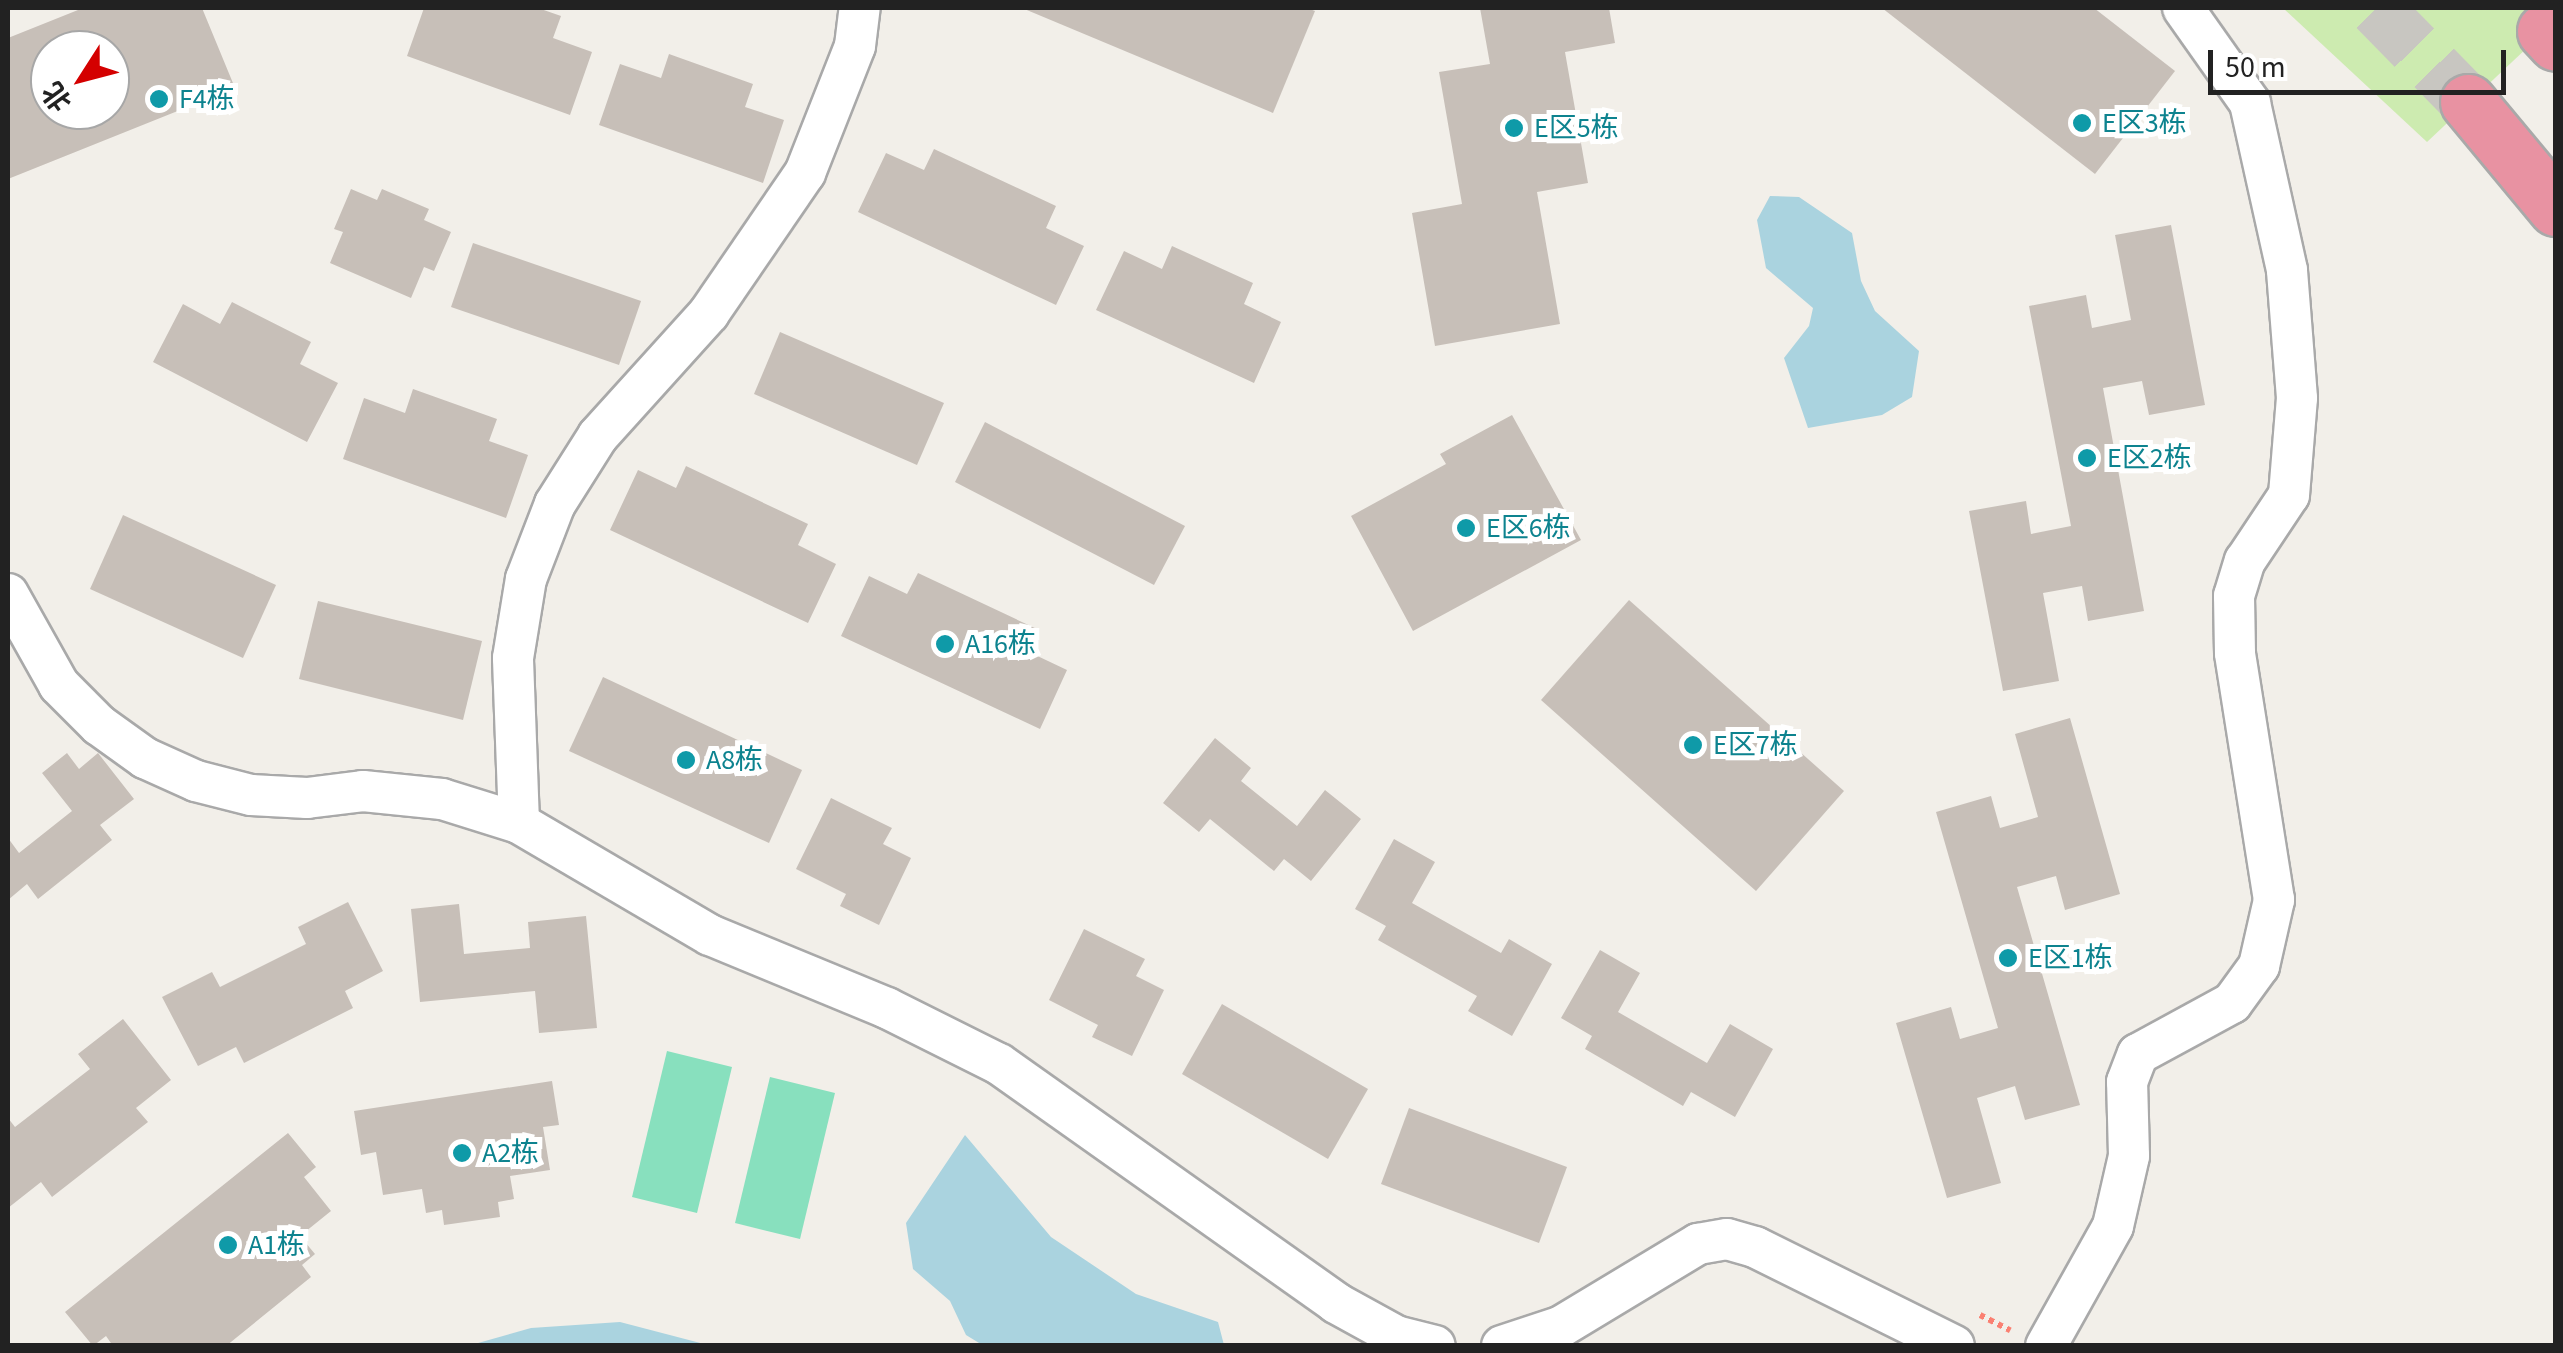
<!DOCTYPE html>
<meta charset="utf-8">
<style>
body{margin:0}
#map{position:relative;width:2563px;height:1353px;overflow:hidden;background:#f2efe9;font-family:"Source Sans 3","Noto Sans SC",sans-serif}
div>[style]{position:absolute}
.grass>*{inset:0;background:#cdebb0}
.pitch>*{inset:0;background:#88e0be}
.water>*{inset:0;background:#aad3df}
.building>*{inset:0;background:#c7bfb8}
.highway-tunnel>*{height:55px;margin-top:-27.5px;transform-origin:0;background:repeating-linear-gradient(90deg,#c8c6c1 0 55px,transparent 0 83px)}
.path>*{height:6px;margin-top:-3px;transform-origin:0;background:repeating-linear-gradient(90deg,#fa8072 0 5px,transparent 0 10px)}
.roads{filter:drop-shadow(2px 0 #a9a9a9) drop-shadow(-2px 0 #a9a9a9) drop-shadow(0 2px #a9a9a9) drop-shadow(0 -2px #a9a9a9)}
.minor>*{height:40px;margin:-20px;padding:0 20px;transform-origin:20px;border-radius:20px;background:#fff}
.highway>*{height:55px;margin:-27.5px;padding:0 27.5px;transform-origin:27.5px;border-radius:27.5px;background:#e892a2}
.dots>*{width:28px;height:28px;translate:-50% -50%;box-sizing:border-box;border:5px solid #fff;border-radius:50%}
span{translate:-50% -50%;white-space:nowrap;text-align:center;line-height:1.15;-webkit-text-stroke:10px #fff;paint-order:stroke}
.culture-label{font-size:28px;color:#0d838f}
.left{translate:0 -50%;text-align:left}
.frame{position:absolute;inset:0;border:10px solid #222;pointer-events:none}
.north{position:absolute;left:30px;top:30px;width:100px;height:100px;box-sizing:border-box;background:#fff;border:2px solid #a7a7a7;border-radius:50%;rotate:234deg;font-size:28px;font-weight:700;line-height:40px;text-align:center;color:#222}
.north::after{content:'';display:block;margin:auto;width:35px;height:45px;background:#d40000;clip-path:polygon(50% 0,100% 100%,50% 72%,0 100%)}
.scale{position:absolute;left:2208px;top:50px;width:298px;height:45px;box-sizing:border-box;border:5px solid #222;border-top:0;padding-left:12px;font-size:30px;line-height:35px;white-space:nowrap;color:#222;-webkit-text-stroke:8px #fff;paint-order:stroke}
</style>
<div id="map">
<div class="grass">
<div style="clip-path:polygon(2283px 8px,2555px 8px,2545px 31px,2427px 142px)"></div>
</div>
<div class="pitch">
<div style="clip-path:polygon(667px 1051px,732px 1067px,697px 1213px,632px 1197px)"></div>
<div style="clip-path:polygon(770px 1077px,835px 1093px,800px 1239px,735px 1223px)"></div>
</div>
<div class="water">
<div style="clip-path:polygon(1770px 196px,1799px 197px,1852px 233px,1861px 281px,1875px 311px,1919px 351px,1912px 397px,1882px 415px,1808px 428px,1784px 358px,1809px 326px,1813px 308px,1766px 268px,1757px 220px)"></div>
<div style="clip-path:polygon(965px 1135px,1051px 1237px,1136px 1294px,1218px 1322px,1224px 1345px,984px 1346px,966px 1335px,950px 1301px,913px 1269px,906px 1223px)"></div>
<div style="clip-path:polygon(620px 1322px,708px 1345px,471px 1345px,531px 1328px)"></div>
</div>
<div class="building">
<div style="clip-path:polygon(evenodd,83px 8px,202px 8px,235px 88px,8px 179px,8px 38px,83px 8px,50px 50px,110px 50px,110px 110px,50px 110px,50px 50px)"></div>
<div style="clip-path:polygon(424px 8px,538px 8px,561px 16px,553px 38px,592px 52px,570px 115px,407px 56px)"></div>
<div style="clip-path:polygon(1022px 8px,1307px 8px,1315px 11px,1273px 113px)"></div>
<div style="clip-path:polygon(1480px 8px,1609px 8px,1615px 43px,1565px 52px,1588px 183px,1537px 192px,1560px 324px,1435px 346px,1412px 213px,1462px 204px,1439px 72px,1490px 64px)"></div>
<div style="clip-path:polygon(1882px 8px,2094px 8px,2175px 71px,2095px 174px)"></div>
<div style="clip-path:polygon(669px 54px,753px 84px,745px 107px,784px 120px,763px 183px,599px 125px,620px 64px,661px 78px)"></div>
<div style="clip-path:polygon(934px 149px,1056px 206px,1046px 228px,1084px 246px,1056px 305px,858px 212px,886px 153px,924px 170px)"></div>
<div style="clip-path:polygon(351px 189px,377px 200px,382px 189px,429px 209px,424px 220px,451px 232px,434px 271px,424px 267px,411px 298px,330px 263px,343px 232px,334px 229px)"></div>
<div style="clip-path:polygon(2171px 225px,2205px 405px,2149px 415px,2142px 381px,2103px 388px,2144px 611px,2088px 621px,2082px 586px,2043px 593px,2059px 681px,2003px 691px,1969px 511px,2026px 501px,2031px 534px,2071px 526px,2029px 306px,2086px 295px,2092px 328px,2131px 320px,2115px 235px)"></div>
<div style="clip-path:polygon(473px 243px,641px 301px,619px 365px,451px 307px)"></div>
<div style="clip-path:polygon(1172px 246px,1253px 283px,1244px 304px,1281px 322px,1254px 383px,1096px 310px,1124px 251px,1162px 269px)"></div>
<div style="clip-path:polygon(232px 302px,311px 342px,300px 364px,338px 383px,307px 442px,153px 362px,183px 304px,220px 324px)"></div>
<div style="clip-path:polygon(780px 332px,944px 403px,917px 465px,754px 394px)"></div>
<div style="clip-path:polygon(413px 389px,497px 419px,489px 441px,528px 455px,506px 518px,343px 459px,364px 398px,405px 413px)"></div>
<div style="clip-path:polygon(1512px 415px,1581px 540px,1413px 631px,1351px 516px,1446px 464px,1440px 454px)"></div>
<div style="clip-path:polygon(985px 422px,1185px 526px,1154px 585px,955px 482px)"></div>
<div style="clip-path:polygon(686px 466px,808px 524px,798px 545px,836px 564px,808px 623px,610px 530px,638px 470px,676px 488px)"></div>
<div style="clip-path:polygon(123px 515px,276px 585px,243px 658px,90px 589px)"></div>
<div style="clip-path:polygon(918px 573px,1039px 630px,1029px 652px,1067px 670px,1040px 729px,841px 636px,869px 576px,907px 594px)"></div>
<div style="clip-path:polygon(1629px 600px,1844px 791px,1756px 891px,1541px 700px)"></div>
<div style="clip-path:polygon(318px 601px,482px 641px,463px 720px,299px 679px)"></div>
<div style="clip-path:polygon(603px 677px,802px 770px,769px 843px,569px 751px)"></div>
<div style="clip-path:polygon(2070px 718px,2120px 894px,2065px 910px,2056px 876px,2017px 887px,2080px 1105px,2025px 1120px,2015px 1086px,1977px 1098px,2001px 1183px,1947px 1198px,1896px 1023px,1951px 1007px,1960px 1039px,1998px 1028px,1936px 812px,1991px 796px,2000px 828px,2038px 817px,2015px 734px)"></div>
<div style="clip-path:polygon(1215px 738px,1251px 768px,1241px 781px,1297px 826px,1325px 790px,1361px 819px,1311px 881px,1284px 859px,1274px 871px,1210px 819px,1199px 832px,1163px 803px)"></div>
<div style="clip-path:polygon(67px 753px,79px 769px,98px 753px,134px 799px,100px 825px,112px 840px,38px 899px,27px 884px,8px 900px,8px 838px,19px 853px,72px 811px,42px 773px)"></div>
<div style="clip-path:polygon(831px 798px,892px 828px,883px 844px,911px 858px,879px 925px,840px 906px,846px 894px,796px 869px)"></div>
<div style="clip-path:polygon(1394px 839px,1435px 862px,1412px 903px,1501px 953px,1509px 939px,1552px 964px,1512px 1036px,1468px 1011px,1477px 996px,1378px 940px,1386px 926px,1355px 909px)"></div>
<div style="clip-path:polygon(348px 902px,383px 971px,345px 991px,353px 1008px,244px 1063px,236px 1047px,198px 1066px,162px 997px,212px 972px,220px 987px,306px 944px,298px 927px)"></div>
<div style="clip-path:polygon(459px 904px,464px 954px,530px 948px,528px 922px,586px 916px,597px 1028px,539px 1033px,535px 991px,420px 1002px,411px 909px)"></div>
<div style="clip-path:polygon(1084px 929px,1145px 959px,1136px 976px,1164px 990px,1132px 1056px,1092px 1037px,1098px 1025px,1049px 1000px)"></div>
<div style="clip-path:polygon(1600px 950px,1640px 973px,1618px 1012px,1707px 1063px,1730px 1024px,1773px 1049px,1735px 1117px,1691px 1092px,1683px 1106px,1585px 1049px,1592px 1036px,1561px 1018px)"></div>
<div style="clip-path:polygon(1222px 1004px,1368px 1089px,1328px 1159px,1182px 1074px)"></div>
<div style="clip-path:polygon(123px 1019px,171px 1080px,136px 1108px,148px 1122px,52px 1197px,41px 1182px,8px 1208px,8px 1118px,15px 1127px,90px 1069px,78px 1054px)"></div>
<div style="clip-path:polygon(552px 1081px,559px 1125px,543px 1127px,550px 1170px,510px 1176px,514px 1199px,498px 1202px,500px 1217px,444px 1225px,442px 1210px,426px 1213px,422px 1189px,383px 1195px,376px 1152px,361px 1155px,354px 1111px)"></div>
<div style="clip-path:polygon(1409px 1108px,1567px 1167px,1539px 1243px,1381px 1184px)"></div>
<div style="clip-path:polygon(288px 1133px,316px 1167px,304px 1177px,331px 1211px,300px 1236px,315px 1254px,302px 1265px,311px 1277px,226px 1346px,113px 1346px,106px 1336px,93px 1346px,65px 1312px)"></div>
</div>
<div class="highway-tunnel">
<div style="left:2376px;top:8px;width:132px;rotate:45.6deg"></div>
</div>
<div class="path">
<div style="left:1980px;top:1315px;width:34px;rotate:27deg"></div>
</div>
<div class="roads">
<div class="minor">
<div style="left:8px;top:594px;width:104px;rotate:60.7deg"></div>
<div style="left:59px;top:685px;width:57px;rotate:45deg"></div>
<div style="left:99px;top:725px;width:57px;rotate:35.7deg"></div>
<div style="left:145px;top:758px;width:56px;rotate:24.3deg"></div>
<div style="left:196px;top:781px;width:57px;rotate:14.3deg"></div>
<div style="left:251px;top:795px;width:56px;rotate:3.1deg"></div>
<div style="left:307px;top:798px;width:56px;rotate:-7.1deg"></div>
<div style="left:363px;top:791px;width:79px;rotate:5.8deg"></div>
<div style="left:442px;top:799px;width:81px;rotate:17.3deg"></div>
<div style="left:519px;top:823px;width:221px;rotate:30.4deg"></div>
<div style="left:710px;top:935px;width:191px;rotate:22.4deg"></div>
<div style="left:887px;top:1008px;width:125px;rotate:26.6deg"></div>
<div style="left:999px;top:1064px;width:413px;rotate:35.3deg"></div>
<div style="left:1336px;top:1303px;width:68px;rotate:28.8deg"></div>
<div style="left:1396px;top:1336px;width:40px;rotate:14.4deg"></div>
<div style="left:519px;top:823px;width:165px;rotate:-92.1deg"></div>
<div style="left:513px;top:658px;width:80px;rotate:-80.7deg"></div>
<div style="left:526px;top:579px;width:80px;rotate:-68.9deg"></div>
<div style="left:555px;top:504px;width:80px;rotate:-57.7deg"></div>
<div style="left:598px;top:436px;width:166px;rotate:-47.9deg"></div>
<div style="left:709px;top:313px;width:170px;rotate:-55.6deg"></div>
<div style="left:805px;top:173px;width:136px;rotate:-68.5deg"></div>
<div style="left:855px;top:46px;width:38px;rotate:-83deg"></div>
<div style="left:1502px;top:1346px;width:63px;rotate:-18.4deg"></div>
<div style="left:1562px;top:1326px;width:159px;rotate:-31.1deg"></div>
<div style="left:1698px;top:1244px;width:29px;rotate:-10deg"></div>
<div style="left:1727px;top:1239px;width:29px;rotate:16deg"></div>
<div style="left:1755px;top:1247px;width:222px;rotate:26.4deg"></div>
<div style="left:2046px;top:1346px;width:137px;rotate:-60.8deg"></div>
<div style="left:2113px;top:1226px;width:72px;rotate:-77.1deg"></div>
<div style="left:2129px;top:1156px;width:74px;rotate:-91.5deg"></div>
<div style="left:2127px;top:1082px;width:30px;rotate:-69deg"></div>
<div style="left:2138px;top:1054px;width:107px;rotate:-28.5deg"></div>
<div style="left:2232px;top:1003px;width:46px;rotate:-53.9deg"></div>
<div style="left:2259px;top:966px;width:68px;rotate:-77.2deg"></div>
<div style="left:2274px;top:900px;width:250px;rotate:-99deg"></div>
<div style="left:2235px;top:653px;width:57px;rotate:-91deg"></div>
<div style="left:2234px;top:596px;width:37px;rotate:-73deg"></div>
<div style="left:2245px;top:561px;width:79px;rotate:-56.3deg"></div>
<div style="left:2289px;top:495px;width:97px;rotate:-85.3deg"></div>
<div style="left:2297px;top:398px;width:128px;rotate:-94.5deg"></div>
<div style="left:2287px;top:270px;width:171px;rotate:-102.5deg"></div>
<div style="left:2250px;top:103px;width:116px;rotate:-125.2deg"></div>
</div>
<div class="highway">
<div style="left:2545px;top:31px;width:16px;rotate:47deg"></div>
<div style="left:2468px;top:102px;width:138px;rotate:50.3deg"></div>
</div>
</div>
<div class="dots">
<div style="left:159px;top:99px;background:#0f9aa8"></div>
<div style="left:2082px;top:123px;background:#0f9aa8"></div>
<div style="left:1514px;top:128px;background:#0f9aa8"></div>
<div style="left:2087px;top:458px;background:#0f9aa8"></div>
<div style="left:1466px;top:528px;background:#0f9aa8"></div>
<div style="left:945px;top:644px;background:#0f9aa8"></div>
<div style="left:1693px;top:745px;background:#0f9aa8"></div>
<div style="left:686px;top:760px;background:#0f9aa8"></div>
<div style="left:2008px;top:958px;background:#0f9aa8"></div>
<div style="left:462px;top:1153px;background:#0f9aa8"></div>
<div style="left:228px;top:1245px;background:#0f9aa8"></div>
</div>
<div class="culture-label">
<span class="left" style="left:179px;top:99px">F4栋</span>
<span class="left" style="left:2102px;top:123px">E区3栋</span>
<span class="left" style="left:1534px;top:128px">E区5栋</span>
<span class="left" style="left:2107px;top:458px">E区2栋</span>
<span class="left" style="left:1486px;top:528px">E区6栋</span>
<span class="left" style="left:965px;top:644px">A16栋</span>
<span class="left" style="left:1713px;top:745px">E区7栋</span>
<span class="left" style="left:706px;top:760px">A8栋</span>
<span class="left" style="left:2028px;top:958px">E区1栋</span>
<span class="left" style="left:482px;top:1153px">A2栋</span>
<span class="left" style="left:248px;top:1245px">A1栋</span>
</div>
<div class="frame"></div>
<div class="north">北</div>
<div class="scale">50 m</div>
</div>
